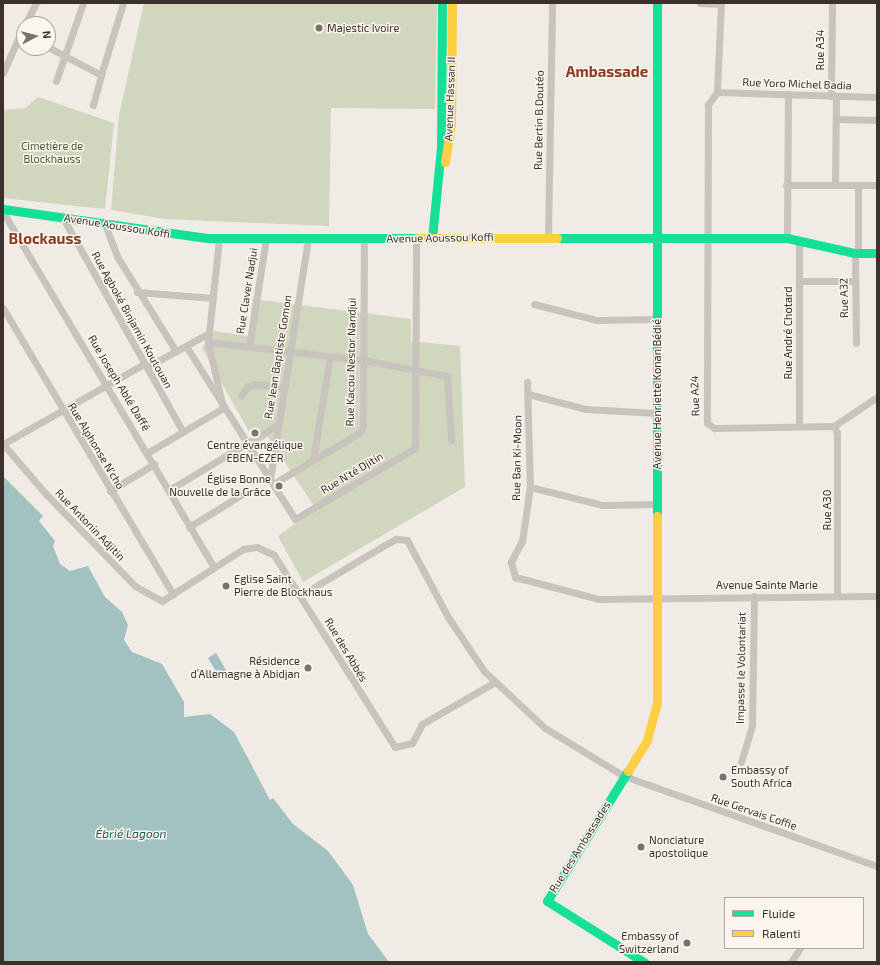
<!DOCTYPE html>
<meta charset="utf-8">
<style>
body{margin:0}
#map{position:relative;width:880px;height:965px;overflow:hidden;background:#f0ebe5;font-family:"Exo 2",sans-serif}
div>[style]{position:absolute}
.green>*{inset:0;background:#d1d6bf}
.water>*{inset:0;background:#a1c2c1}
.street>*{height:7px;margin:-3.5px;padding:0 3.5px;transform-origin:3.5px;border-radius:3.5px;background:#c9c3be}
.fast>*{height:9px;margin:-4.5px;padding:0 4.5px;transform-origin:4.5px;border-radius:4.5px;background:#16e098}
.slow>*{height:9px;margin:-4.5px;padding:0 4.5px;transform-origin:4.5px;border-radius:4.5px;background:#ffcf43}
.dots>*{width:11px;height:11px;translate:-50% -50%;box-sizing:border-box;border:2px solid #fbf5ee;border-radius:50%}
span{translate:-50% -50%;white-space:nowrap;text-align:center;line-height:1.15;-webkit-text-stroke:3px #fbf5ee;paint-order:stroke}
.poi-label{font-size:11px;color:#3b302b}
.left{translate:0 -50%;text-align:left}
.right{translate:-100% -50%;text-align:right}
.street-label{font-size:11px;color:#3b302b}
.park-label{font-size:11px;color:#4a5a2e}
.water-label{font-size:12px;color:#1f5a5e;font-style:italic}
.district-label{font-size:15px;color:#8c3b22;font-weight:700}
.frame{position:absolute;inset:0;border:4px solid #3b302b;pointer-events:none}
.legend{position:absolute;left:724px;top:897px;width:140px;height:52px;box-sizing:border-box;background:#fbf5ee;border:1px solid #aea6a0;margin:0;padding:5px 7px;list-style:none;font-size:12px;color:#3b302b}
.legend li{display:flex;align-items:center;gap:8px;height:20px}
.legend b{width:20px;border:1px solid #aea6a0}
.north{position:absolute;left:16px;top:16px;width:40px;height:40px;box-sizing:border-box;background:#fbf5ee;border:1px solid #aea6a0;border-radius:50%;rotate:83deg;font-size:11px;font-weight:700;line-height:16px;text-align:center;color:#3b302b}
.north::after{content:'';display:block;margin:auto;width:14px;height:18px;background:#7a716c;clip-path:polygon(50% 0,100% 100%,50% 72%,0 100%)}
</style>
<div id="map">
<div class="green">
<div style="clip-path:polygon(144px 3px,437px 3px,435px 109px,331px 108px,329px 226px,165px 219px,111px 210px,119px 115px)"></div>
<div style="clip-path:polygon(38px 97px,114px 123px,105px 209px,3px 198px,3px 110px,26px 108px)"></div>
<div style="clip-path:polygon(253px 299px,411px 319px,411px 341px,460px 346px,465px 487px,303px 582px,278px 536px,316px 509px,268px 437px,256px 444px,202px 348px,215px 331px,248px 336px)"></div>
</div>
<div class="water">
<div style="clip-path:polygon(3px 476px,43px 516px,39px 521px,55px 541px,53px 546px,60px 564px,70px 571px,88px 566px,105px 597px,122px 612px,128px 625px,124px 640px,132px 652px,162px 664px,184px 702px,184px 717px,210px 714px,234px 732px,270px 800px,273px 798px,293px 824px,328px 851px,353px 885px,368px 934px,389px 962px,3px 962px)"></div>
<div style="clip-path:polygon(216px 653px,229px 675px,221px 680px,208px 658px)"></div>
</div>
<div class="street">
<div style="left:700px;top:3px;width:21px;rotate:3deg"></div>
<div style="left:721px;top:3px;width:89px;rotate:92.6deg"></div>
<div style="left:717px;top:92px;width:16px;rotate:125deg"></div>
<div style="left:708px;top:105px;width:318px;rotate:90.2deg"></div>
<div style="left:707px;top:423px;width:9px;rotate:36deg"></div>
<div style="left:714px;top:428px;width:120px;rotate:-1deg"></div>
<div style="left:25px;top:24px;width:24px;rotate:-62deg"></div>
<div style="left:48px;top:47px;width:60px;rotate:27.8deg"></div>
<div style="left:101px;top:75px;width:75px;rotate:-73deg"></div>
<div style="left:3px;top:73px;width:52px;rotate:-66.4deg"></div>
<div style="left:56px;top:81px;width:83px;rotate:-70.9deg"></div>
<div style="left:717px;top:92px;width:160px;rotate:1.8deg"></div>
<div style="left:831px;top:96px;width:93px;rotate:-89.4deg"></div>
<div style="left:93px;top:105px;width:31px;rotate:-75deg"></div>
<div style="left:836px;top:119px;width:41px;rotate:1.4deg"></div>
<div style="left:786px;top:185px;width:91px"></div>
<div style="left:835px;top:185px;width:89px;rotate:-89.4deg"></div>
<div style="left:3px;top:212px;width:413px;rotate:59.3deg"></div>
<div style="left:63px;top:218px;width:245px;rotate:60.7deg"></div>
<div style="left:104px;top:222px;width:39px;rotate:69deg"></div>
<div style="left:118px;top:258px;width:110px;rotate:58.1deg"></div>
<div style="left:548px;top:237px;width:234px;rotate:-89deg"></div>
<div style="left:787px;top:238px;width:144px;rotate:-89.6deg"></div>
<div style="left:858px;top:252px;width:67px;rotate:-90deg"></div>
<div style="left:855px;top:253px;width:90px;rotate:89.4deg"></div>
<div style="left:799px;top:281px;width:55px"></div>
<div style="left:137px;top:292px;width:76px;rotate:4.5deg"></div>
<div style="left:534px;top:304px;width:65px;rotate:14.3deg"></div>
<div style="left:597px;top:320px;width:60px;rotate:-1deg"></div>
<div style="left:3px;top:308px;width:333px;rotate:59.3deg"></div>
<div style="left:208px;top:342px;width:156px;rotate:6.6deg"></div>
<div style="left:363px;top:360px;width:86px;rotate:10.8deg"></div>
<div style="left:447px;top:376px;width:64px;rotate:86.4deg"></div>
<div style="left:186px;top:346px;width:204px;rotate:57.8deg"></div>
<div style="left:295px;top:519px;width:139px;rotate:-30.6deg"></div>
<div style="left:415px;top:448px;width:210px;rotate:-89.7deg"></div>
<div style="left:249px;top:347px;width:110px;rotate:-81.1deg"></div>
<div style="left:147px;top:367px;width:71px;rotate:-28.7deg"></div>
<div style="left:527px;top:382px;width:105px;rotate:88.4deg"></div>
<div style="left:530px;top:487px;width:55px;rotate:98.4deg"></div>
<div style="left:522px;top:541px;width:24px;rotate:118deg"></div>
<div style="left:511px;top:562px;width:16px;rotate:75deg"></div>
<div style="left:515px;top:577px;width:86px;rotate:14.8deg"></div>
<div style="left:598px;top:599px;width:279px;rotate:-0.6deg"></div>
<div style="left:528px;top:394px;width:60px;rotate:14.5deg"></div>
<div style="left:586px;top:409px;width:70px;rotate:3.3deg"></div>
<div style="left:241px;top:396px;width:12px;rotate:-55deg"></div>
<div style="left:248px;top:386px;width:7px;rotate:-16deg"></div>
<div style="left:255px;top:384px;width:29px;rotate:8deg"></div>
<div style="left:799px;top:425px;width:184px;rotate:-90deg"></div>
<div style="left:834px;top:426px;width:8px;rotate:67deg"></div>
<div style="left:837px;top:433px;width:163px;rotate:90deg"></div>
<div style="left:834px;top:426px;width:52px;rotate:-34deg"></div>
<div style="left:3px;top:444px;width:65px;rotate:49.4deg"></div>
<div style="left:45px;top:493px;width:129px;rotate:45.9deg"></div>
<div style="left:135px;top:586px;width:31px;rotate:29deg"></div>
<div style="left:162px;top:601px;width:96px;rotate:-32.7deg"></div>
<div style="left:243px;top:549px;width:14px;rotate:-8deg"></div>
<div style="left:257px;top:547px;width:19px;rotate:25deg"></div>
<div style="left:274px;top:555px;width:227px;rotate:57.8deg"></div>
<div style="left:395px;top:747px;width:17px;rotate:-13deg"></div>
<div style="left:412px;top:743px;width:21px;rotate:-62deg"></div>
<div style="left:422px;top:724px;width:84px;rotate:-29.9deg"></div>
<div style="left:3px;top:444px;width:162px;rotate:-29.6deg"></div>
<div style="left:147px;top:453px;width:88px;rotate:-30.6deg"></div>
<div style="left:223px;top:408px;width:68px;rotate:-102.8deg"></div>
<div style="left:208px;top:342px;width:104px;rotate:-83.9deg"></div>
<div style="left:313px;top:460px;width:105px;rotate:-80.7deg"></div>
<div style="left:270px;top:479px;width:244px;rotate:-81deg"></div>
<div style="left:273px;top:484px;width:100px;rotate:-30.7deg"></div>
<div style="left:359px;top:433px;width:7px;rotate:-56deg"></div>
<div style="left:363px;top:427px;width:189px;rotate:-89.7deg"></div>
<div style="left:530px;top:487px;width:74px;rotate:14deg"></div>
<div style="left:602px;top:505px;width:55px;rotate:-1deg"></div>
<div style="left:169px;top:490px;width:128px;rotate:-31deg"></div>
<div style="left:110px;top:491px;width:52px;rotate:-31.5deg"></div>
<div style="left:189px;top:527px;width:65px;rotate:-31.7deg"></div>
<div style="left:301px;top:595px;width:98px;rotate:-30.8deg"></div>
<div style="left:385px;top:545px;width:13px;rotate:-29deg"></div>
<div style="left:396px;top:539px;width:11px;rotate:5deg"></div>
<div style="left:407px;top:540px;width:87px;rotate:62deg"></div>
<div style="left:448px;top:617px;width:65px;rotate:56.3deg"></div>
<div style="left:484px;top:671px;width:83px;rotate:43.1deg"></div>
<div style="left:545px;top:728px;width:92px;rotate:31.3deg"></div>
<div style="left:624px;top:776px;width:269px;rotate:19.6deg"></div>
<div style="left:741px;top:762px;width:39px;rotate:-73deg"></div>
<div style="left:752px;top:725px;width:129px;rotate:-89.1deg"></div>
<div style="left:791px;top:962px;width:17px;rotate:-57deg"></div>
</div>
<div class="fast">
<div style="left:657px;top:3px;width:513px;rotate:90deg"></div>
<div style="left:3px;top:209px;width:206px;rotate:8.1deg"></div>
<div style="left:207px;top:238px;width:211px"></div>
<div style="left:432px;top:238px;width:90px;rotate:-84.3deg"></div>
<div style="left:441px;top:148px;width:145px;rotate:-89.6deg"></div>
<div style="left:557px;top:238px;width:230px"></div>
<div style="left:787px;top:238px;width:70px;rotate:12.4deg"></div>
<div style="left:855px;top:253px;width:22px"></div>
<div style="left:628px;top:771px;width:153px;rotate:121.9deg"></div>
<div style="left:547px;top:901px;width:115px;rotate:32.2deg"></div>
</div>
<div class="slow">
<div style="left:445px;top:162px;width:38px;rotate:-81deg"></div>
<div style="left:451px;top:124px;width:121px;rotate:-89.5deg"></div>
<div style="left:418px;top:238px;width:139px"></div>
<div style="left:628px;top:771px;width:36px;rotate:-58deg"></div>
<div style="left:647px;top:740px;width:38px;rotate:-75deg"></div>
<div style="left:657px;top:703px;width:187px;rotate:-90deg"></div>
</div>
<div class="dots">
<div style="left:319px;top:28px;background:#7a716c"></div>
<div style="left:255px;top:433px;background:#7a716c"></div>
<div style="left:279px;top:486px;background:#7a716c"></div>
<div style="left:226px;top:586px;background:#7a716c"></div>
<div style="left:308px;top:668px;background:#7a716c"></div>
<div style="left:723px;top:777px;background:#7a716c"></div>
<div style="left:641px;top:847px;background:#7a716c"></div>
<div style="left:687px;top:943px;background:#7a716c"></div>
</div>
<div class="poi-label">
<span class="left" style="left:327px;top:28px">Majestic Ivoire</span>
<span style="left:255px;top:452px">Centre évangélique<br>EBEN-EZER</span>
<span class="right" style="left:271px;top:486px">Église Bonne<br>Nouvelle de la Grâce</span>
<span class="left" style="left:234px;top:586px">Eglise Saint<br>Pierre de Blockhaus</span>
<span class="right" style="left:300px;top:668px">Résidence<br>d’Allemagne à Abidjan</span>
<span class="left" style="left:731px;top:777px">Embassy of<br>South Africa</span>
<span class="left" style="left:649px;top:847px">Nonciature<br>apostolique</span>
<span class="right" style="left:679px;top:943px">Embassy of<br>Switzerland</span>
</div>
<div class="street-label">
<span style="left:820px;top:50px;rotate:-90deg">Rue A34</span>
<span style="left:797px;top:84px;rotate:2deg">Rue Yoro Michel Badia</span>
<span style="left:450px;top:99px;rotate:-88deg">Avenue Hassan II</span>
<span style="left:539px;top:120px;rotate:-89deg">Rue Bertin B.Doutéo</span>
<span style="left:117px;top:226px;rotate:9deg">Avenue Aoussou Koffi</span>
<span style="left:440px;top:238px;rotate:-1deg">Avenue Aoussou Koffi</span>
<span style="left:247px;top:291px;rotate:-81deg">Rue Claver Nadjui</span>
<span style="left:844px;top:298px;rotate:-91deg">Rue A32</span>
<span style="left:132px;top:320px;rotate:61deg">Rue Agboké Binjamin Koutouan</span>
<span style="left:788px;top:333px;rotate:-90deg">Rue André Chotard</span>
<span style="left:278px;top:357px;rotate:-81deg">Rue Jean Baptiste Gomon</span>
<span style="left:351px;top:362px;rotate:-89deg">Rue Kacou Nestor Nandjui</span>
<span style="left:119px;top:383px;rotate:59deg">Rue Joseph Ablé Daffé</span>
<span style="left:657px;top:394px;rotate:-90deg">Avenue Henriette Konan Bédié</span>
<span style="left:695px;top:396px;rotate:-92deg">Rue A24</span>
<span style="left:96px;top:446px;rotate:59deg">Rue Alphonse N'cho</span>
<span style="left:517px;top:458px;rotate:-89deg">Rue Ban Ki-Moon</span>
<span style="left:352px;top:473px;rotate:-31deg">Rue N'té Djitin</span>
<span style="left:827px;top:510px;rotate:-90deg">Rue A30</span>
<span style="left:90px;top:525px;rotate:46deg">Rue Antonin Adjitin</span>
<span style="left:767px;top:585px">Avenue Sainte Marie</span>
<span style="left:346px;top:650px;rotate:59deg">Rue des Abbés</span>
<span style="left:741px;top:668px;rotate:-89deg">Impasse le Volontariat</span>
<span style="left:754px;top:812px;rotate:19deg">Rue Gervais Coffie</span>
<span style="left:580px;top:847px;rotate:-58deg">Rue des Ambassades</span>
</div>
<div class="park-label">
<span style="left:52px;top:153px">Cimetière de<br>Blockhauss</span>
</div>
<div class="water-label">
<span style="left:131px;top:834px">Ébrié Lagoon</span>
</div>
<div class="district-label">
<span style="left:607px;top:72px">Ambassade</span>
<span style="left:45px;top:239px">Blockauss</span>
</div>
<div class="frame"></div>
<ul class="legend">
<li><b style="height:5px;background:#16e098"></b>Fluide</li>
<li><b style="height:5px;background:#ffcf43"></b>Ralenti</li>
</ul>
<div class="north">N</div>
</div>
